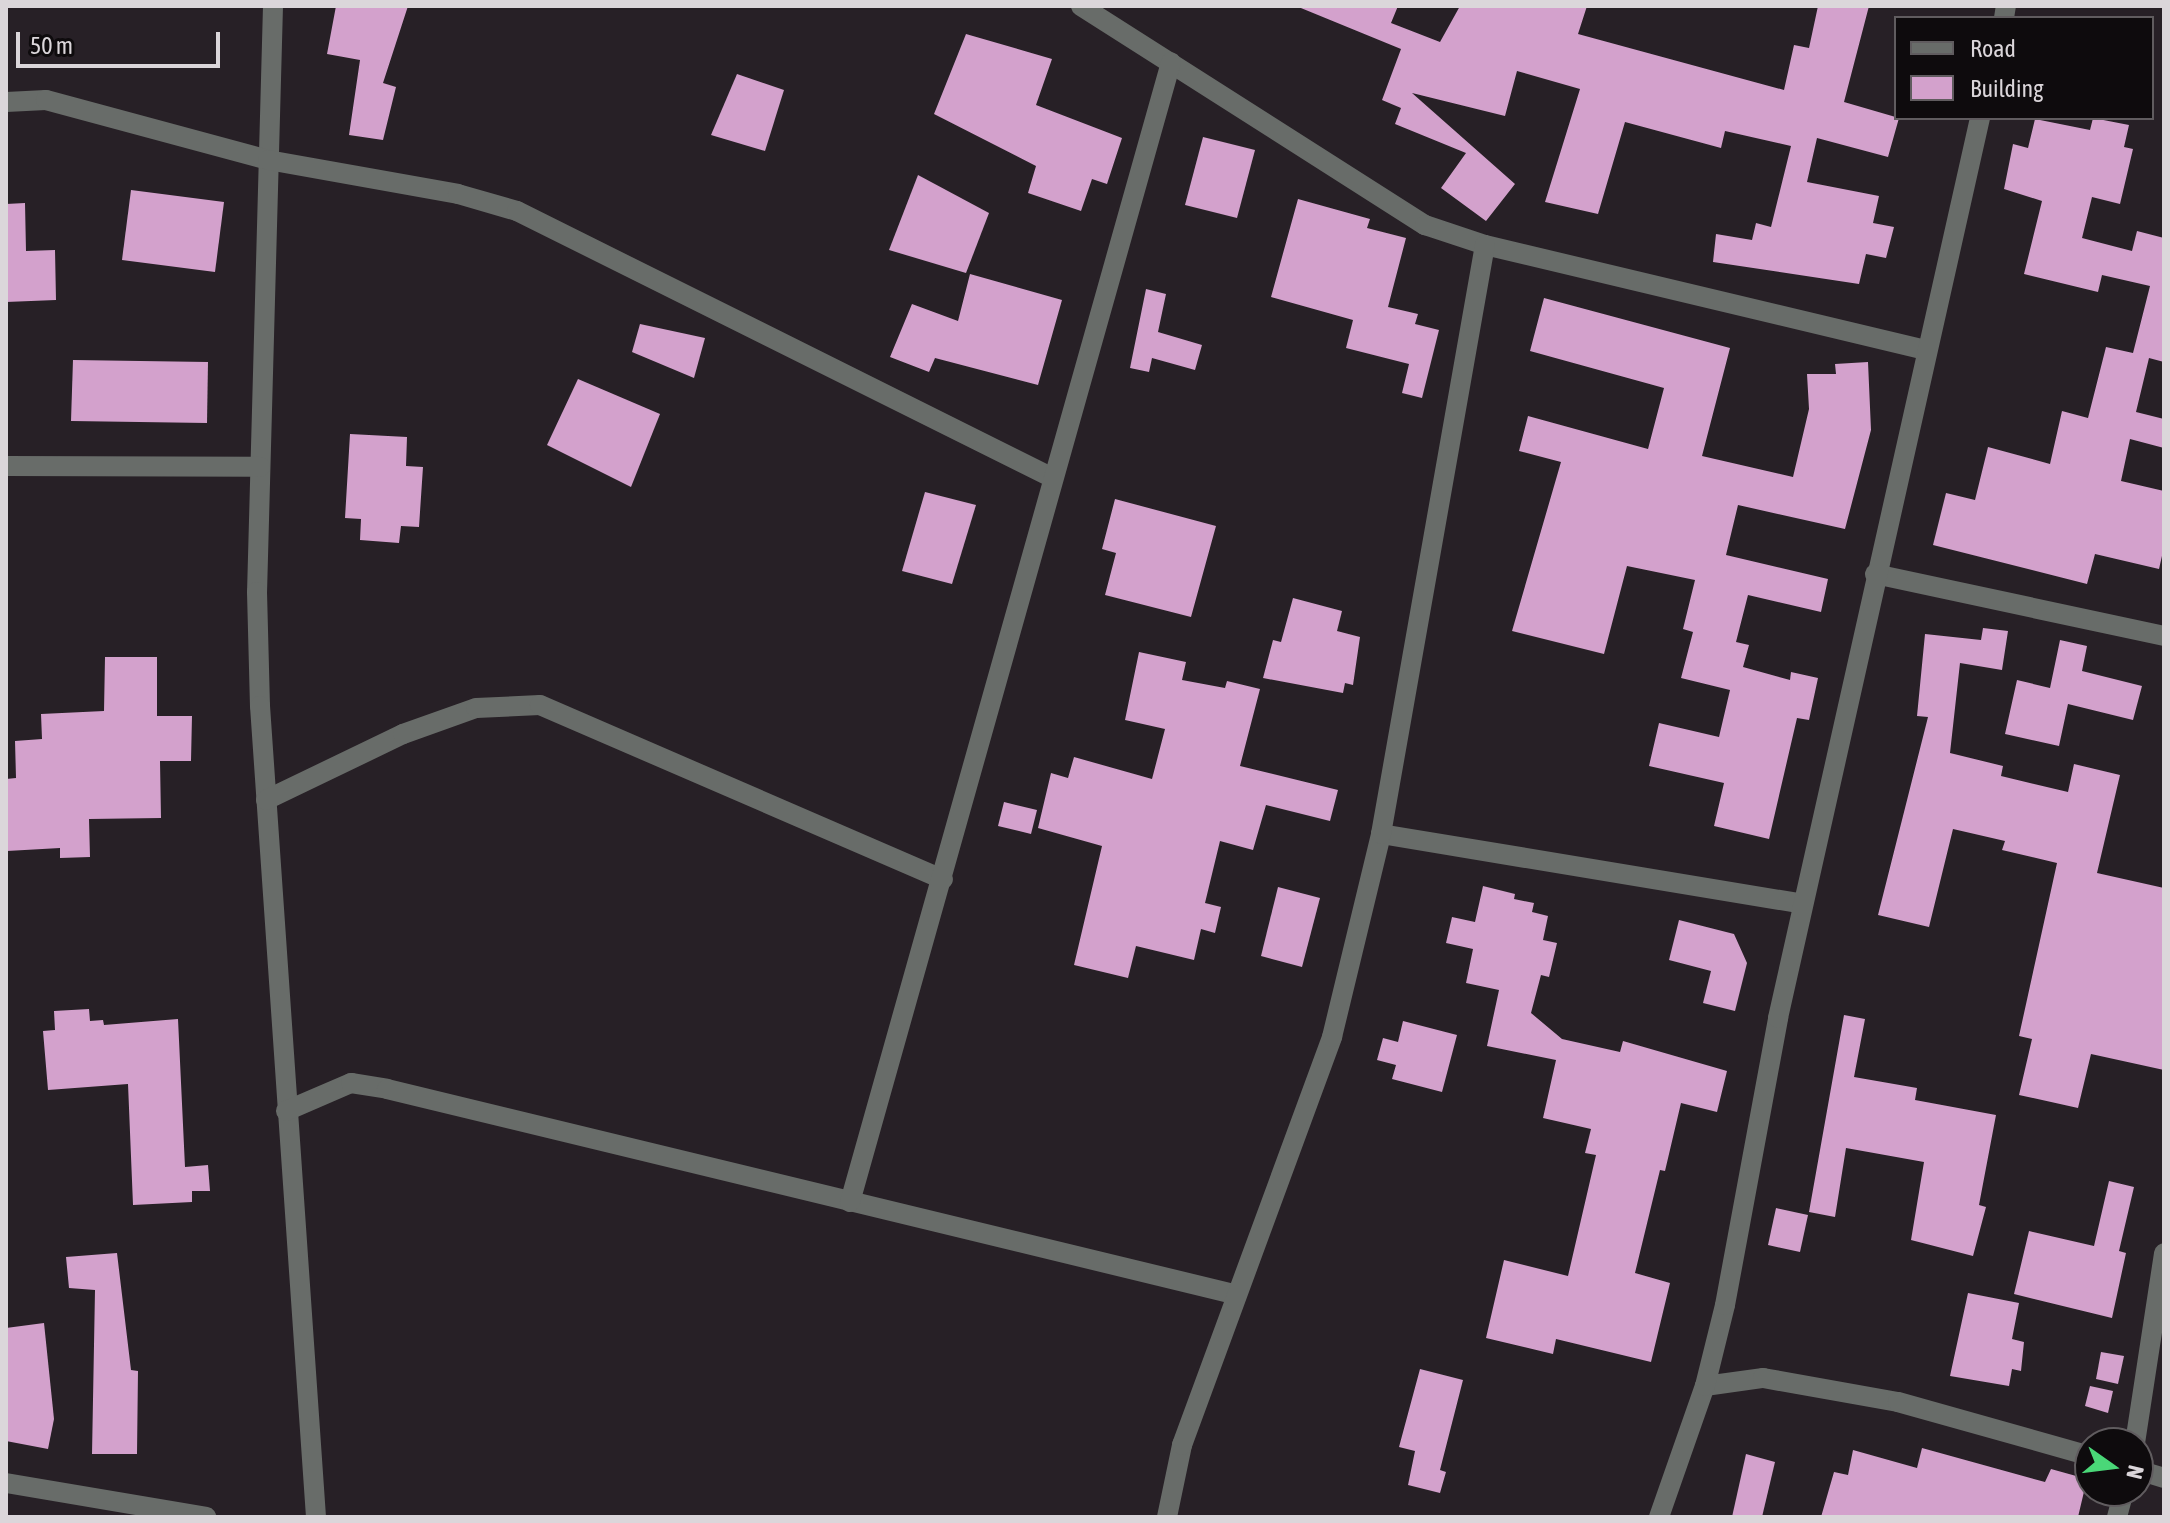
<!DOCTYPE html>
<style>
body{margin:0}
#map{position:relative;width:2170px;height:1523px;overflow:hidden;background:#272026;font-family:"Asap Condensed",sans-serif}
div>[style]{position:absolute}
.building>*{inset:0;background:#d3a1cc}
.minor>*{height:20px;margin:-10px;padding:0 10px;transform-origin:10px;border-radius:10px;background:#686c69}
span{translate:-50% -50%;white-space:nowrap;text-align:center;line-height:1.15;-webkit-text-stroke:8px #0e0b0d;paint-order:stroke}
.frame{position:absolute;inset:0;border:8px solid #dbd6da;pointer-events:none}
.legend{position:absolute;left:1894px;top:16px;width:260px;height:104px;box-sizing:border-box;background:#0e0b0d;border:2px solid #605c5f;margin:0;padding:10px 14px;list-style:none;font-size:24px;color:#dbd6da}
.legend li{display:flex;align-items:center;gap:16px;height:40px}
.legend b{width:40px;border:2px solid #605c5f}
.north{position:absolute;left:2074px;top:1427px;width:80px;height:80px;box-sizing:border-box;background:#0e0b0d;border:2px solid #605c5f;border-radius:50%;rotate:104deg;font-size:22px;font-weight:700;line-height:32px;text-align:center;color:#dbd6da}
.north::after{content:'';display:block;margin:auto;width:28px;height:36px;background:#4ad778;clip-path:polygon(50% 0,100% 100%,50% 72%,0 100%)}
.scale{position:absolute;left:16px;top:32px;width:204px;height:36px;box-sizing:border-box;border:4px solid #dbd6da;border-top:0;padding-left:10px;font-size:24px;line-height:28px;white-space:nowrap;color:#dbd6da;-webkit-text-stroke:6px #0e0b0d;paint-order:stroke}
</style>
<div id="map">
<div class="building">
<div style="clip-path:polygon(336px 6px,408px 6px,383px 83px,396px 87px,383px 140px,349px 135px,360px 60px,327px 54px)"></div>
<div style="clip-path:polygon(1296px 6px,1398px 6px,1391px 23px,1440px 42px,1460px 6px,1587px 6px,1578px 34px,1784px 90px,1794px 45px,1809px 48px,1818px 6px,1869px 6px,1844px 102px,1899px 118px,1888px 157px,1817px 138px,1807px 182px,1879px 196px,1873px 223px,1894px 227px,1886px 258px,1866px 254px,1859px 284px,1713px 262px,1716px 234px,1752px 240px,1756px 223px,1771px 227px,1791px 146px,1725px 131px,1721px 148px,1625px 122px,1598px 214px,1545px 202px,1580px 89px,1517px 71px,1505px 116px,1412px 93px,1515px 184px,1486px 221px,1441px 188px,1466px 153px,1395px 124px,1401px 108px,1382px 100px,1401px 49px)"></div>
<div style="clip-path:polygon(966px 34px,1052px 59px,1036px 105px,1122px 138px,1107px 184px,1092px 179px,1081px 211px,1028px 193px,1036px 166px,934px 114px)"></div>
<div style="clip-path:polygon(737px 74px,784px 90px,765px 151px,711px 135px)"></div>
<div style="clip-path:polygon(2093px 118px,2129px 125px,2124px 147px,2133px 149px,2120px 204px,2092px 197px,2082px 238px,2132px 251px,2137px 231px,2164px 238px,2164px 362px,2149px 358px,2136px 412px,2164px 419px,2164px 448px,2130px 439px,2121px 481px,2164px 491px,2164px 547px,2159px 569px,2095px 554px,2087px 584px,1933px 545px,1946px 493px,1975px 500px,1988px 447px,2050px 464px,2062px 411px,2088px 418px,2106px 347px,2133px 353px,2150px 286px,2102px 275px,2098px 292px,2024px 274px,2042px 201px,2004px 189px,2013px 144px,2028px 148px,2035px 119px,2090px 130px)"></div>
<div style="clip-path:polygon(1203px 137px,1255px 150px,1237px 218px,1185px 205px)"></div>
<div style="clip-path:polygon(918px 175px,989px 213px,966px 273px,889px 250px)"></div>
<div style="clip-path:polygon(131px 190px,224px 202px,215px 272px,122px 260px)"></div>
<div style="clip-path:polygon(1298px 199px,1370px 219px,1367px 228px,1406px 238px,1388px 307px,1418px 314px,1415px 324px,1439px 330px,1422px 398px,1402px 393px,1409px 364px,1346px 348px,1353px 320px,1271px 297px)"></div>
<div style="clip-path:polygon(25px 203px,26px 251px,55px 250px,56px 300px,6px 302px,6px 204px)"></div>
<div style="clip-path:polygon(970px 274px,1062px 300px,1038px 385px,935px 358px,929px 372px,890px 357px,912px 304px,958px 321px)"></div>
<div style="clip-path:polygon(1146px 289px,1166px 294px,1158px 332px,1202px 345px,1195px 370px,1152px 358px,1149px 372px,1130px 368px)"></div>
<div style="clip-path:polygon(1544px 298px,1730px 348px,1702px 456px,1793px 477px,1809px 409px,1807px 374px,1836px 374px,1835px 364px,1868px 362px,1871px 430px,1845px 529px,1738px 505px,1726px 555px,1828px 579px,1821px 612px,1748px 595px,1736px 642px,1749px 645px,1743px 667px,1790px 680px,1791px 672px,1818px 678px,1809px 720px,1797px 718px,1769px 839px,1714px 826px,1724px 783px,1649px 766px,1659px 723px,1719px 737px,1730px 690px,1681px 678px,1693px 632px,1683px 629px,1695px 580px,1627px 566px,1604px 654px,1512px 631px,1561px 462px,1519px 451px,1528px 416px,1648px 449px,1664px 388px,1530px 351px)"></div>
<div style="clip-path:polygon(640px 324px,705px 338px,694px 378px,632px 352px)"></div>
<div style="clip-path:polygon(73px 360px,208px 362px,207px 423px,71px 421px)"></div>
<div style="clip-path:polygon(578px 379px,660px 414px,631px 487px,547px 445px)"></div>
<div style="clip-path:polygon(350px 434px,407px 437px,406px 466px,423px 467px,419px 527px,401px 526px,399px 543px,360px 540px,361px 519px,345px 518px)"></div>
<div style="clip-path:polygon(925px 492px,976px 505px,952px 584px,902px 571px)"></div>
<div style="clip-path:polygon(1115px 499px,1216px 526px,1191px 617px,1105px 595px,1116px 553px,1102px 549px)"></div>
<div style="clip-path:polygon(1293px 598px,1342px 611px,1337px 631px,1360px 637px,1353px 685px,1345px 683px,1343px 693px,1263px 678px,1273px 640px,1281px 642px)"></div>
<div style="clip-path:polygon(1983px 628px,2008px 631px,2002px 670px,1960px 663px,1950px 753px,2003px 766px,2001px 776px,2068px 792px,2074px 764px,2120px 775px,2097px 873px,2164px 888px,2164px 1070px,2091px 1054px,2078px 1108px,2019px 1095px,2032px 1039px,2019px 1036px,2057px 863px,2002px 850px,2005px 841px,1953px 829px,1929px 927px,1878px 915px,1928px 717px,1917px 716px,1925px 634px,1981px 640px)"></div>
<div style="clip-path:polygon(2060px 640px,2087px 646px,2082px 671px,2142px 686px,2133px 720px,2068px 704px,2059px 746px,2005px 734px,2017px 680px,2050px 688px)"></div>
<div style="clip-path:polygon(1139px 652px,1186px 662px,1182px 680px,1225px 688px,1227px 681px,1260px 689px,1240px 766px,1338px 790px,1330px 821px,1266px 805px,1253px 850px,1220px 841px,1205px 903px,1221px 907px,1215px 933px,1201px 929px,1194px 960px,1136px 946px,1128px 978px,1074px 965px,1102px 846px,1038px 828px,1051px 773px,1068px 778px,1074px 757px,1152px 779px,1165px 729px,1125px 720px)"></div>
<div style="clip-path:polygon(105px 657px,157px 657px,157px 716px,192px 716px,191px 761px,160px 761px,161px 818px,89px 819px,90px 857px,60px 858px,60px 848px,7px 851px,6px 779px,16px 778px,15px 741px,42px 739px,41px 714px,104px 711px)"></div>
<div style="clip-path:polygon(1004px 802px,1037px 810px,1031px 834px,998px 826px)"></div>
<div style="clip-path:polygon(1483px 886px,1515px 894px,1514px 899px,1534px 903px,1532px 912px,1548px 916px,1543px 940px,1557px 943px,1549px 977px,1541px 975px,1531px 1013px,1562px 1039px,1620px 1052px,1623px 1041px,1727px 1071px,1717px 1112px,1681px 1103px,1665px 1171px,1660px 1170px,1635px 1273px,1670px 1283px,1651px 1362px,1556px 1339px,1553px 1354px,1486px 1338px,1504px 1260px,1568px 1276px,1596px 1155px,1585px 1153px,1591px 1129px,1543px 1118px,1556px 1060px,1487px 1046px,1499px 990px,1466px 983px,1473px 949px,1446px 943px,1452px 917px,1475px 922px)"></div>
<div style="clip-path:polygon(1278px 887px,1320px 898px,1302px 967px,1261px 956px)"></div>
<div style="clip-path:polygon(1679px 920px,1734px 934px,1747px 963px,1735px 1011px,1703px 1003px,1711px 971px,1669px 960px)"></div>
<div style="clip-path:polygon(89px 1009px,90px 1021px,103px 1020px,104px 1025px,178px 1019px,185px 1167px,208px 1165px,210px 1191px,192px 1191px,192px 1202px,133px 1205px,128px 1084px,48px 1090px,43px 1031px,55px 1030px,54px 1011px)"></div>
<div style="clip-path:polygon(1844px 1015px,1865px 1019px,1854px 1077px,1917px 1088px,1915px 1100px,1996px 1115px,1979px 1205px,1986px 1207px,1973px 1256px,1911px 1240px,1924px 1162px,1846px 1148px,1835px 1217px,1809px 1212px)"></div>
<div style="clip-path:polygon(1403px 1021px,1457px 1035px,1442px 1092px,1392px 1079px,1396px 1065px,1377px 1060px,1383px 1038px,1398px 1042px)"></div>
<div style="clip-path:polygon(2109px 1181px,2134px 1187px,2119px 1251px,2126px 1253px,2112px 1318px,2014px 1294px,2029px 1231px,2094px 1246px)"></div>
<div style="clip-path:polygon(1776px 1208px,1808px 1215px,1800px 1252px,1768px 1245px)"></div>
<div style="clip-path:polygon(117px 1253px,131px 1370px,138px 1371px,137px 1454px,92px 1454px,95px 1290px,69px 1288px,66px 1257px)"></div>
<div style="clip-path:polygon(1968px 1293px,2019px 1303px,2012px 1339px,2024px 1342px,2021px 1371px,2012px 1369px,2009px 1386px,1950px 1376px)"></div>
<div style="clip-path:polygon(44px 1323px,54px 1419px,48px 1449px,6px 1441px,6px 1328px)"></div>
<div style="clip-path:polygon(2101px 1352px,2124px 1356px,2118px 1384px,2096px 1379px)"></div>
<div style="clip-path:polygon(1420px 1369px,1463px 1380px,1440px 1470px,1446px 1472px,1440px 1493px,1408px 1485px,1415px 1451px,1399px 1447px)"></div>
<div style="clip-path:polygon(2090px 1386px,2113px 1391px,2108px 1413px,2085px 1406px)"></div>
<div style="clip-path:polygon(1922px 1448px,2045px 1482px,2051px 1469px,2087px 1479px,2078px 1517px,1821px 1517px,1834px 1472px,1848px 1475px,1853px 1450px,1917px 1468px)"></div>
<div style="clip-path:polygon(1746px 1454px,1775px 1462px,1762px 1517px,1732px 1517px)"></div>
</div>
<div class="minor">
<div style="left:273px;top:6px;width:586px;rotate:91.56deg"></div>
<div style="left:257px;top:592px;width:114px;rotate:88.5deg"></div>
<div style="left:260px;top:706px;width:813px;rotate:86.05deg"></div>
<div style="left:1081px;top:6px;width:408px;rotate:32.5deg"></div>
<div style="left:1425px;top:225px;width:63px;rotate:18.4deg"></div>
<div style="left:1485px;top:245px;width:454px;rotate:13.4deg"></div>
<div style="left:2004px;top:18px;width:12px;rotate:-81deg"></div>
<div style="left:6px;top:102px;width:40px;rotate:-2.9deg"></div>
<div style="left:46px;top:100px;width:230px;rotate:15.1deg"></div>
<div style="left:268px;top:160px;width:193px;rotate:10.1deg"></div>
<div style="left:458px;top:194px;width:61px;rotate:16.1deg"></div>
<div style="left:517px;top:211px;width:599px;rotate:26.48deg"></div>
<div style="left:6px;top:466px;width:254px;rotate:0.2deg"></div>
<div style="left:1875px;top:574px;width:296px;rotate:12.1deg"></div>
<div style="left:266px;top:800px;width:152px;rotate:-25.7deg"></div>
<div style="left:403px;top:734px;width:77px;rotate:-19.6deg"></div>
<div style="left:476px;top:708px;width:64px;rotate:-2.7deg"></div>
<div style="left:540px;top:705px;width:439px;rotate:23.4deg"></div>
<div style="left:1381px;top:834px;width:427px;rotate:9.4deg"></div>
<div style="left:286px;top:1111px;width:71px;rotate:-23.3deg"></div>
<div style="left:351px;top:1083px;width:36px;rotate:9deg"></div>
<div style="left:387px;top:1089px;width:871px;rotate:13.61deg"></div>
<div style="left:850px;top:1202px;width:1184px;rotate:-74.27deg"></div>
<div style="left:1705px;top:1386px;width:59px;rotate:-7.9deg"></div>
<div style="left:1763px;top:1378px;width:137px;rotate:10.1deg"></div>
<div style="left:1898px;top:1402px;width:199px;rotate:15.7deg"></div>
<div style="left:2135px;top:1443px;width:192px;rotate:-81.3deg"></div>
<div style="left:2138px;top:1470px;width:27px;rotate:17deg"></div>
<div style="left:6px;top:1483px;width:203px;rotate:9.6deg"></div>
<div style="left:1167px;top:1517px;width:74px;rotate:-78.2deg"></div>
<div style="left:1182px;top:1445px;width:435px;rotate:-69.8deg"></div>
<div style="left:1332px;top:1037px;width:209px;rotate:-76.4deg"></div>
<div style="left:1381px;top:834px;width:598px;rotate:-79.99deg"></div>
<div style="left:1659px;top:1517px;width:139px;rotate:-70.7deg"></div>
<div style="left:1705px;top:1386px;width:83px;rotate:-76.1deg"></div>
<div style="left:1725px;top:1305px;width:292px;rotate:-79.5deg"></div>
<div style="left:1778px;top:1018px;width:922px;rotate:-77.35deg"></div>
<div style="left:2117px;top:1517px;width:27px;rotate:-75deg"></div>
</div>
<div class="frame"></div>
<ul class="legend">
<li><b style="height:10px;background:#686c69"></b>Road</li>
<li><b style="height:22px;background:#d3a1cc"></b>Building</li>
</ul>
<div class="north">N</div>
<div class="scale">50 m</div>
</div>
